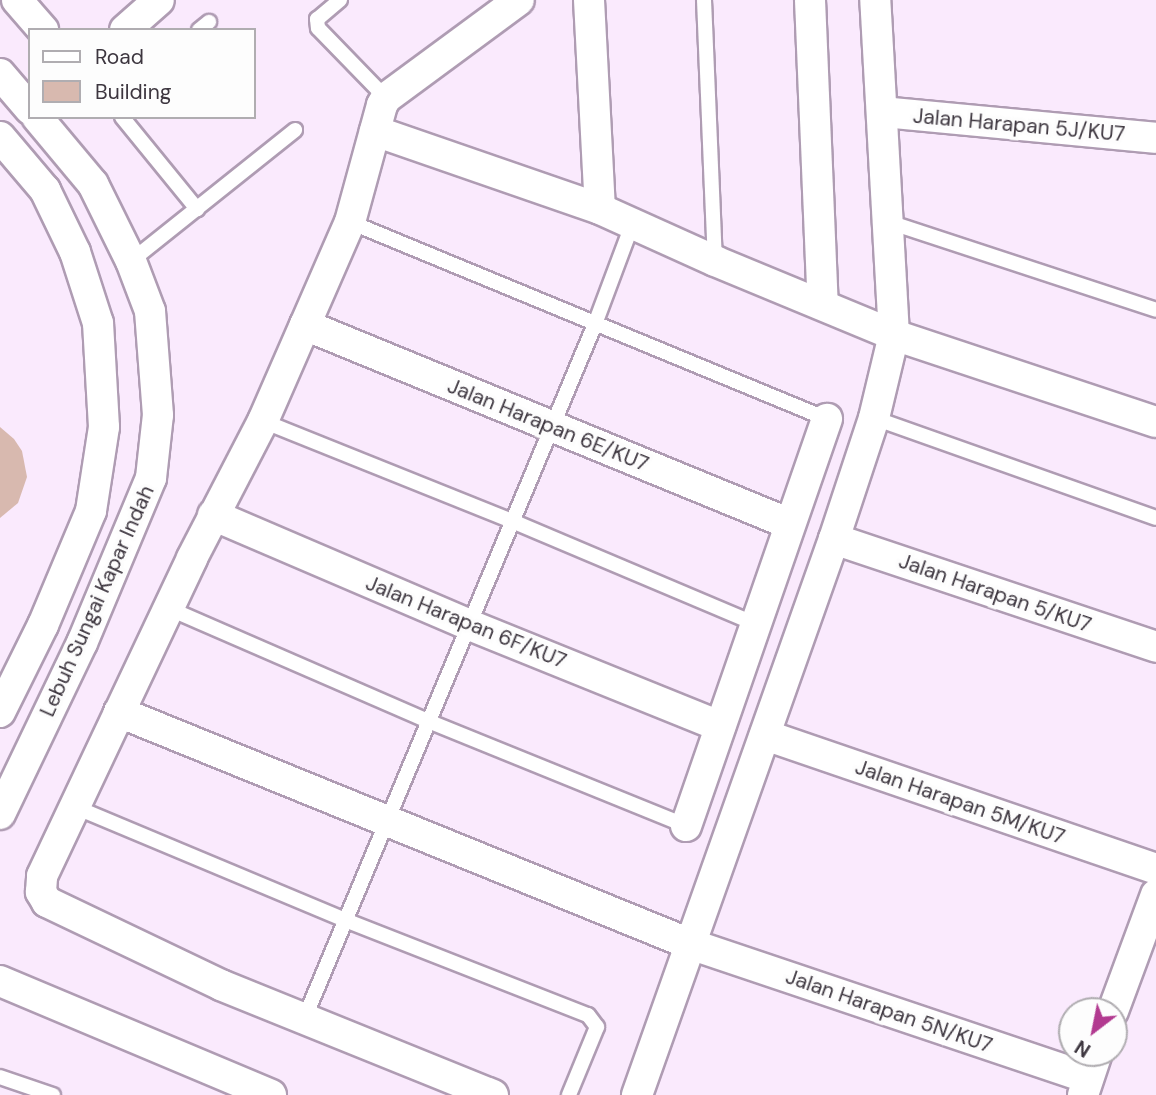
<!DOCTYPE html>
<style>
body{margin:0}
#map{position:relative;width:1156px;height:1095px;overflow:hidden;background:#faeafd;font-family:"DM Sans",sans-serif}
div>[style]{position:absolute}
.building>*{inset:0;background:#d8b9af}
.roads{filter:drop-shadow(2px 0 #af9cb3) drop-shadow(-2px 0 #af9cb3) drop-shadow(0 2px #af9cb3) drop-shadow(0 -2px #af9cb3)}
.lane>*{height:14px;margin:-7px;padding:0 7px;transform-origin:7px;border-radius:7px;background:#fff}
.street>*{height:30px;margin:-15px;padding:0 15px;transform-origin:15px;border-radius:15px;background:#fff}
span{translate:-50% -50%;white-space:nowrap;text-align:center;line-height:1.15;-webkit-text-stroke:7px #fdfdfd;paint-order:stroke}
.street-label{font-size:21px;color:#3d363f}
.legend{position:absolute;left:28px;top:28px;width:228px;height:91px;box-sizing:border-box;background:#fdfdfd;border:2px solid #b0adb1;margin:0;padding:9px 12px;list-style:none;font-size:21px;color:#3d363f}
.legend li{display:flex;align-items:center;gap:14px;height:35px}
.legend b{width:35px;border:2px solid #b0adb1}
.north{position:absolute;left:1058px;top:997px;width:70px;height:70px;box-sizing:border-box;background:#fdfdfd;border:2px solid #b0adb1;border-radius:50%;rotate:212deg;font-size:19px;font-weight:700;line-height:28px;text-align:center;color:#3d363f}
.north::after{content:'';display:block;margin:auto;width:24px;height:32px;background:#b23a90;clip-path:polygon(50% 0,100% 100%,50% 72%,0 100%)}
</style>
<div id="map">
<div class="building">
<div style="clip-path:polygon(0 427px,14px 439px,22px 451px,27px 477px,18px 503px,0 518px)"></div>
</div>
<div class="roads">
<div class="lane">
<div style="left:340px;top:0;width:30px;rotate:140deg"></div>
<div style="left:317px;top:19px;width:9px;rotate:84deg"></div>
<div style="left:318px;top:28px;width:98px;rotate:45.8deg"></div>
<div style="left:704px;top:0;width:261px;rotate:87.6deg"></div>
<div style="left:199px;top:30px;width:13px;rotate:-39deg"></div>
<div style="left:122px;top:117px;width:119px;rotate:50.8deg"></div>
<div style="left:886px;top:221px;width:284px;rotate:18.2deg"></div>
<div style="left:350px;top:222px;width:516px;rotate:22.44deg"></div>
<div style="left:131px;top:261px;width:210px;rotate:-38.6deg"></div>
<div style="left:874px;top:418px;width:299px;rotate:19.5deg"></div>
<div style="left:263px;top:421px;width:268px;rotate:21.9deg"></div>
<div style="left:512px;top:521px;width:265px;rotate:22.9deg"></div>
<div style="left:168px;top:608px;width:283px;rotate:23.5deg"></div>
<div style="left:428px;top:721px;width:279px;rotate:22.1deg"></div>
<div style="left:75px;top:807px;width:293px;rotate:22.7deg"></div>
<div style="left:345px;top:920px;width:261px;rotate:21.4deg"></div>
<div style="left:588px;top:1015px;width:15px;rotate:53deg"></div>
<div style="left:597px;top:1027px;width:74px;rotate:112.4deg"></div>
<div style="left:305px;top:1017px;width:751px;rotate:-67.29deg"></div>
<div style="left:595px;top:324px;width:106px;rotate:-69.5deg"></div>
<div style="left:0;top:1077px;width:56px;rotate:18.8deg"></div>
</div>
<div class="street">
<div style="left:17px;top:0;width:40px;rotate:49deg"></div>
<div style="left:589px;top:0;width:209px;rotate:87deg"></div>
<div style="left:810px;top:0;width:305px;rotate:87.6deg"></div>
<div style="left:125px;top:30px;width:45px;rotate:-41.4deg"></div>
<div style="left:0;top:74px;width:46px;rotate:49.4deg"></div>
<div style="left:883px;top:112px;width:274px;rotate:5.4deg"></div>
<div style="left:375px;top:131px;width:238px;rotate:19.1deg"></div>
<div style="left:600px;top:209px;width:126px;rotate:24.3deg"></div>
<div style="left:715px;top:261px;width:194px;rotate:22.5deg"></div>
<div style="left:894px;top:335px;width:276px;rotate:18.4deg"></div>
<div style="left:0;top:137px;width:70px;rotate:49.7deg"></div>
<div style="left:45px;top:190px;width:69px;rotate:64.2deg"></div>
<div style="left:75px;top:252px;width:75px;rotate:72.1deg"></div>
<div style="left:98px;top:323px;width:104px;rotate:86.7deg"></div>
<div style="left:104px;top:427px;width:85px;rotate:98.8deg"></div>
<div style="left:91px;top:511px;width:124px;rotate:112.8deg"></div>
<div style="left:43px;top:625px;width:97px;rotate:116.3deg"></div>
<div style="left:305px;top:325px;width:524px;rotate:22.31deg"></div>
<div style="left:213px;top:515px;width:276px;rotate:23.2deg"></div>
<div style="left:467px;top:624px;width:273px;rotate:22deg"></div>
<div style="left:834px;top:539px;width:340px;rotate:18.5deg"></div>
<div style="left:119px;top:712px;width:616px;rotate:22.11deg"></div>
<div style="left:690px;top:944px;width:420px;rotate:18.6deg"></div>
<div style="left:765px;top:735px;width:413px;rotate:18.9deg"></div>
<div style="left:0;top:814px;width:190px;rotate:-64.4deg"></div>
<div style="left:82px;top:643px;width:179px;rotate:-67.3deg"></div>
<div style="left:151px;top:478px;width:63px;rotate:-83.7deg"></div>
<div style="left:158px;top:415px;width:104px;rotate:-94.4deg"></div>
<div style="left:150px;top:311px;width:53px;rotate:-110.8deg"></div>
<div style="left:131px;top:261px;width:86px;rotate:-116.3deg"></div>
<div style="left:93px;top:184px;width:87px;rotate:-129.9deg"></div>
<div style="left:686px;top:826px;width:431px;rotate:-70.9deg"></div>
<div style="left:0;top:981px;width:294px;rotate:22.8deg"></div>
<div style="left:1113px;top:1011px;width:124px;rotate:-69.7deg"></div>
<div style="left:493px;top:1095px;width:293px;rotate:-158deg"></div>
<div style="left:221px;top:985px;width:193px;rotate:-154.5deg"></div>
<div style="left:47px;top:902px;width:12px;rotate:-121deg"></div>
<div style="left:41px;top:892px;width:16px;rotate:-86deg"></div>
<div style="left:42px;top:876px;width:352px;rotate:-64.7deg"></div>
<div style="left:192px;top:558px;width:154px;rotate:-62.6deg"></div>
<div style="left:263px;top:421px;width:105px;rotate:-66.4deg"></div>
<div style="left:305px;top:325px;width:112px;rotate:-66.4deg"></div>
<div style="left:350px;top:222px;width:121px;rotate:-74.7deg"></div>
<div style="left:382px;top:105px;width:8px;rotate:-60deg"></div>
<div style="left:386px;top:98px;width:165px;rotate:-36.4deg"></div>
<div style="left:637px;top:1095px;width:590px;rotate:-70.49deg"></div>
<div style="left:834px;top:539px;width:127px;rotate:-71.7deg"></div>
<div style="left:874px;top:418px;width:85px;rotate:-76.5deg"></div>
<div style="left:894px;top:335px;width:336px;rotate:-93.2deg"></div>
<div style="left:1083px;top:1095px;width:44px;rotate:-71.6deg"></div>
</div>
</div>
<div class="street-label">
<span style="left:1019px;top:125px;rotate:5deg">Jalan Harapan 5J/KU7</span>
<span style="left:548px;top:425px;rotate:22deg">Jalan Harapan 6E/KU7</span>
<span style="left:995px;top:593px;rotate:19deg">Jalan Harapan 5/KU7</span>
<span style="left:97px;top:601px;rotate:-66deg">Lebuh Sungai Kapar Indah</span>
<span style="left:466px;top:622px;rotate:22deg">Jalan Harapan 6F/KU7</span>
<span style="left:960px;top:802px;rotate:19deg">Jalan Harapan 5M/KU7</span>
<span style="left:889px;top:1011px;rotate:19deg">Jalan Harapan 5N/KU7</span>
</div>
<ul class="legend">
<li><b style="height:9px;background:#fff"></b>Road</li>
<li><b style="height:19px;background:#d8b9af"></b>Building</li>
</ul>
<div class="north">N</div>
</div>
